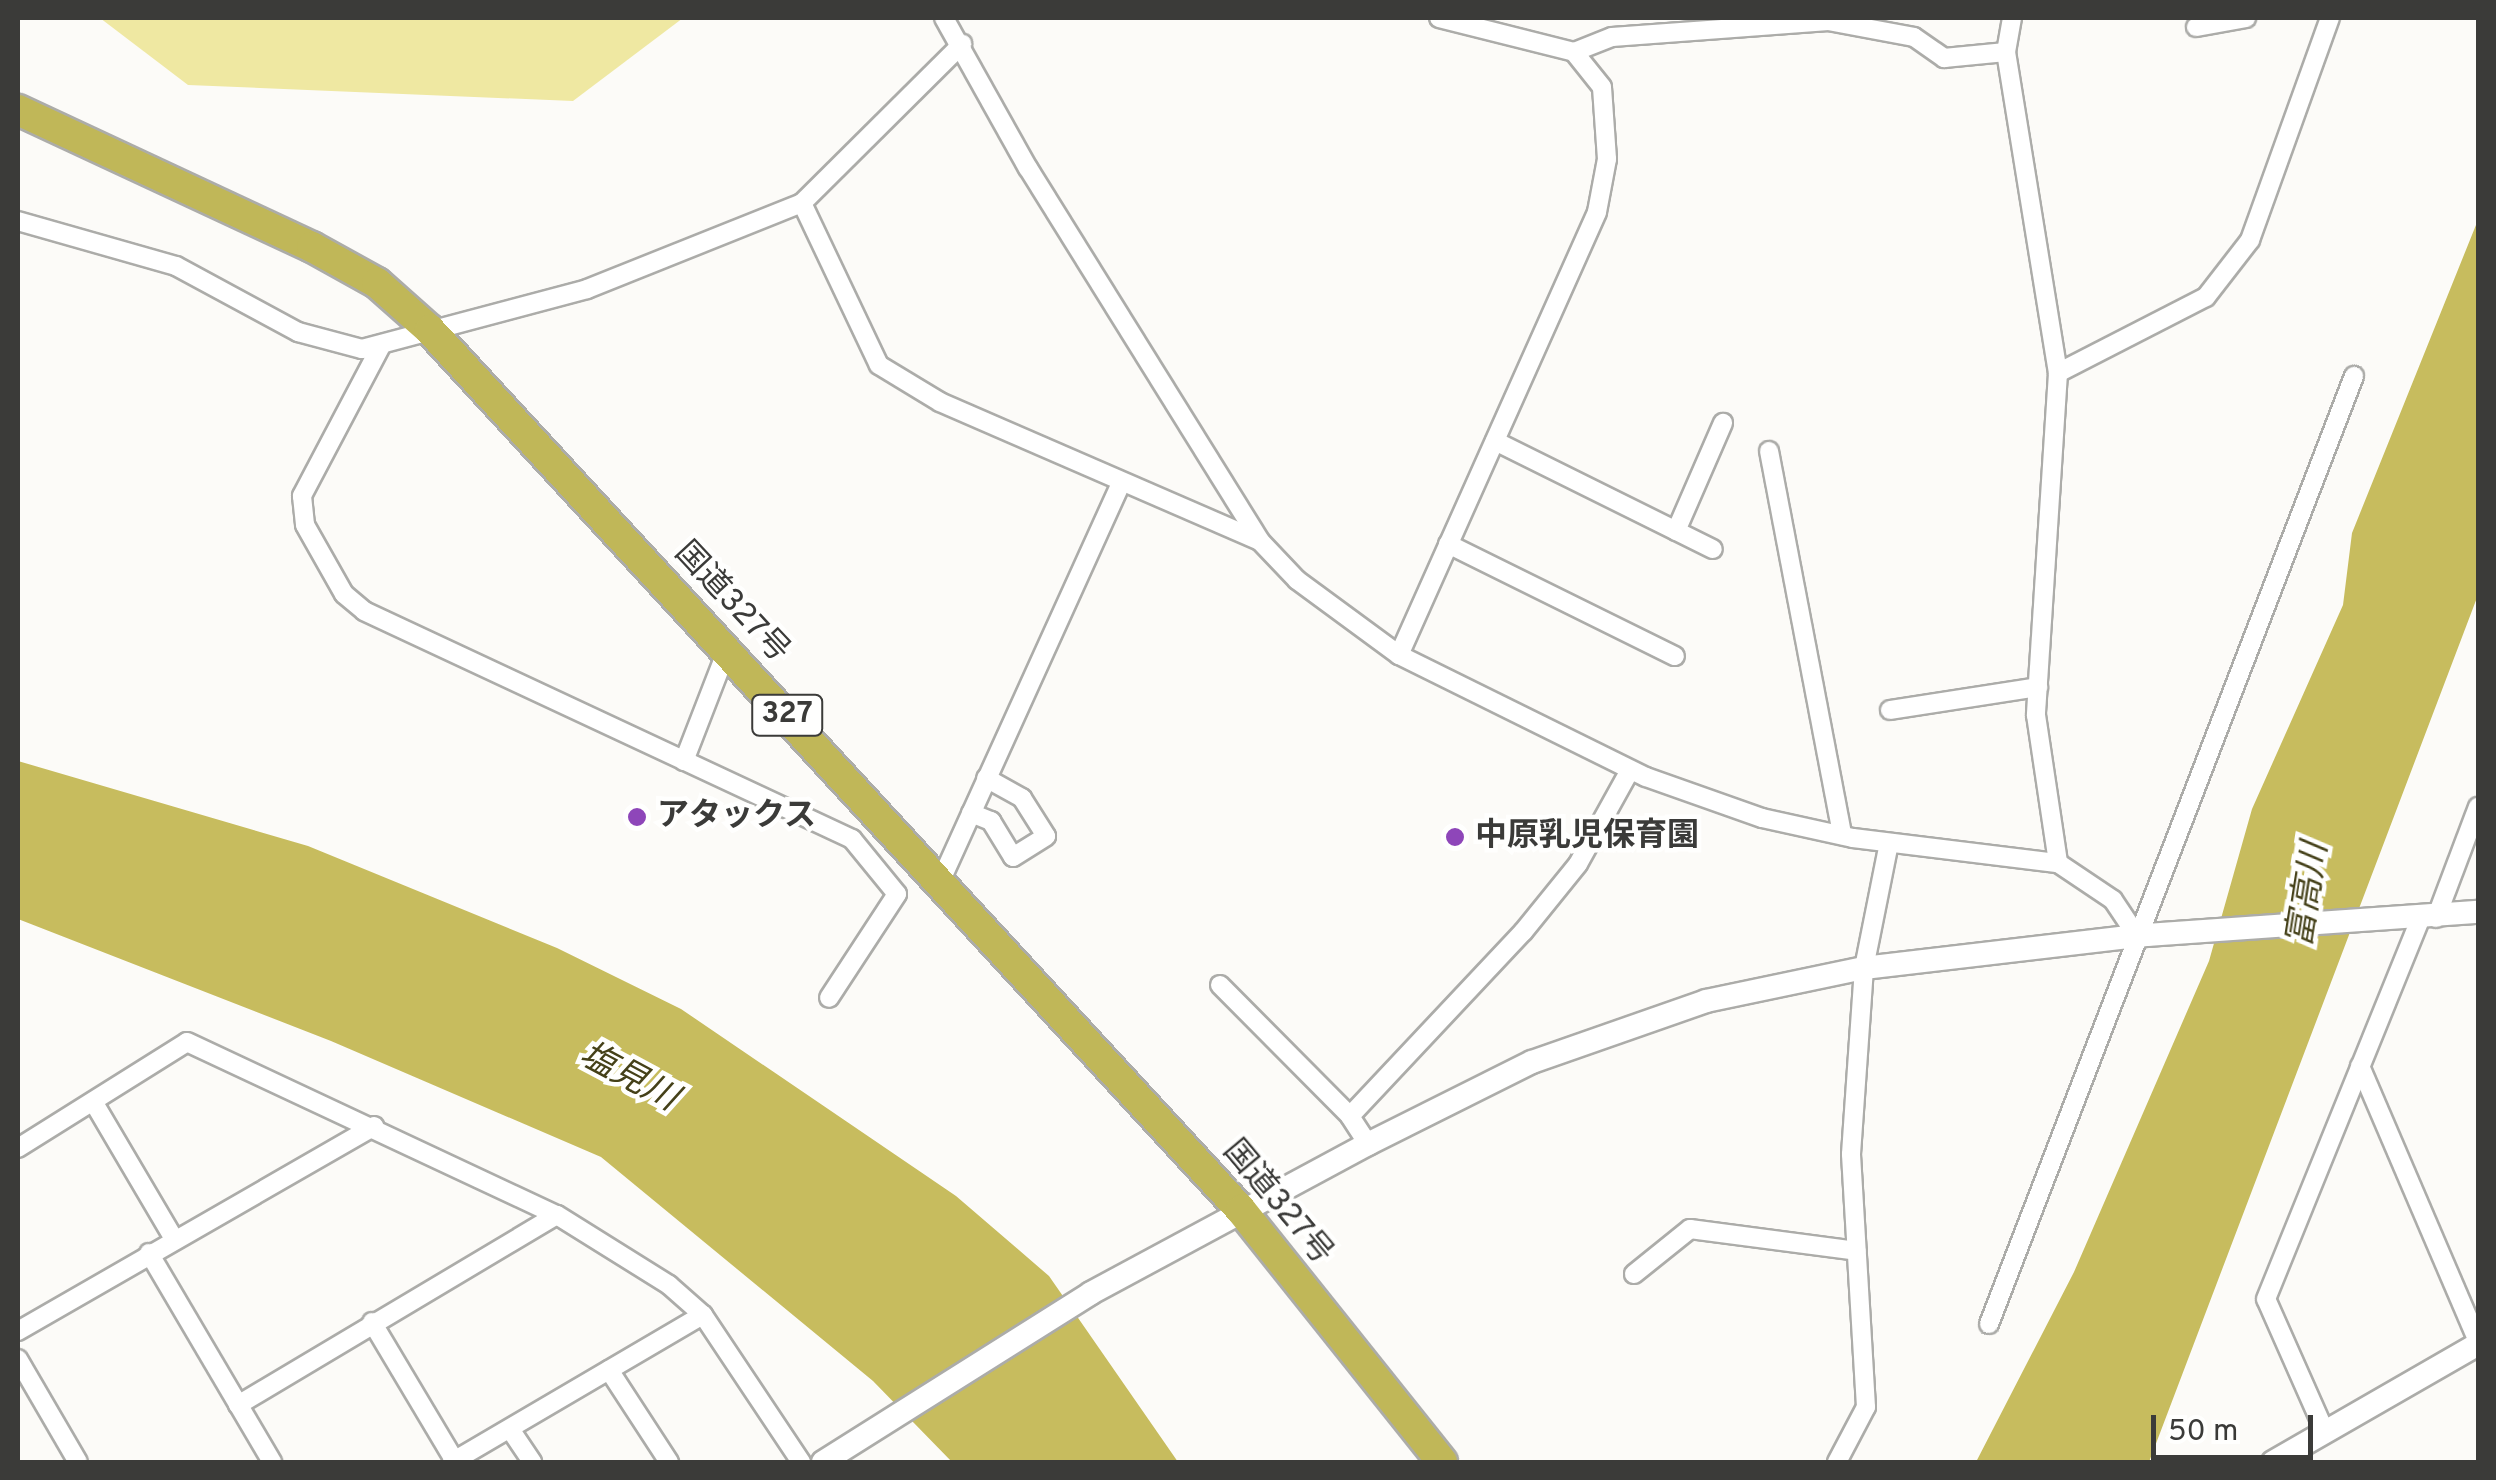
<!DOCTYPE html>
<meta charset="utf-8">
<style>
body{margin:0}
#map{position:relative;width:2496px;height:1480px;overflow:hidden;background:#fcfbf8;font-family:Overpass,"Noto Sans JP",sans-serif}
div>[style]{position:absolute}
.green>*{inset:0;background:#efe8a2}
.water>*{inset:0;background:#c7bc5e}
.roads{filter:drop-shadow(2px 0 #acaca9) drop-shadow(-2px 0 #acaca9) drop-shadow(0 2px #acaca9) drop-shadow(0 -2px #acaca9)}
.minor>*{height:18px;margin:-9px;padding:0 9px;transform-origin:9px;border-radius:9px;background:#fff}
.tertiary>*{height:22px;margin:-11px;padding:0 11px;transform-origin:11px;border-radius:11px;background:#fff}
.trunk>*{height:30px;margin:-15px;padding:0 15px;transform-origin:15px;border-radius:15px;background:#c0b758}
.dots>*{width:28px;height:28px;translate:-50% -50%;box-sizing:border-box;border:5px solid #fffffe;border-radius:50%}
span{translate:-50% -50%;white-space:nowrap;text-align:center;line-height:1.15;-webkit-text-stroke:9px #fffffe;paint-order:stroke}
.shield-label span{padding:2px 8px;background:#fffffe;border:2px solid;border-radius:8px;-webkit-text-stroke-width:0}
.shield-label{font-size:30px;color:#3b3b39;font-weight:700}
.street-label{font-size:32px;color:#3b3b39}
.poi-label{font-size:32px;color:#3b3b39;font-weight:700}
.left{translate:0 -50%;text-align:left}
.water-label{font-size:35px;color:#454119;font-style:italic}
.frame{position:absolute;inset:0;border:20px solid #3b3b39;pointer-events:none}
.scale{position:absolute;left:2151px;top:1415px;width:162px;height:45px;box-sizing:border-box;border:5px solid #3b3b39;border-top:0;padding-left:12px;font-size:30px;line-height:35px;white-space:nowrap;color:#3b3b39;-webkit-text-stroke:8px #fffffe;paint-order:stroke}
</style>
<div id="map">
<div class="green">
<div style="clip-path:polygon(100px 18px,683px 18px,573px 101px,188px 85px)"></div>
</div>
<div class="water">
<div style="clip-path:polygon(2478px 220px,2478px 595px,2149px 1462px,1976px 1462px,2074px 1272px,2209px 961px,2252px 809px,2343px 605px,2352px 533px)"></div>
<div style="clip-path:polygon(18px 761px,308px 846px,557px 948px,681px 1009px,956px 1196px,1049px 1276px,1178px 1462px,952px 1462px,873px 1381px,601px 1157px,331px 1041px,18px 919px)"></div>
</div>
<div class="roads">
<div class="minor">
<div style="left:944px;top:18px;width:172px;rotate:60.8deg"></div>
<div style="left:1028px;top:168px;width:439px;rotate:58.1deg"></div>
<div style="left:1260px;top:541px;width:54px;rotate:46.5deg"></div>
<div style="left:1297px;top:580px;width:127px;rotate:36.3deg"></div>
<div style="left:1399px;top:655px;width:275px;rotate:26.3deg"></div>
<div style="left:1646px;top:777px;width:123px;rotate:19.5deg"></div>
<div style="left:1762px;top:818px;width:93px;rotate:12.4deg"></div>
<div style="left:1853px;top:838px;width:207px;rotate:7deg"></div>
<div style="left:2058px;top:863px;width:66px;rotate:33.9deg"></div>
<div style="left:2113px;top:900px;width:47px;rotate:56.3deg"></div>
<div style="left:1439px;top:18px;width:139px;rotate:14.1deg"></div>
<div style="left:1574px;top:52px;width:41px;rotate:-21.5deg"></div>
<div style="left:1612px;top:37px;width:217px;rotate:-4.2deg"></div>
<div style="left:1828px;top:21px;width:87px;rotate:10.5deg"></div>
<div style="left:1914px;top:37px;width:37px;rotate:35deg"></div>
<div style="left:1944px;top:58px;width:62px;rotate:-5.5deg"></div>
<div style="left:2012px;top:18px;width:35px;rotate:100deg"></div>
<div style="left:2006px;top:52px;width:325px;rotate:80.8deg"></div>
<div style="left:2058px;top:373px;width:343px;rotate:93.7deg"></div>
<div style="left:2036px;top:715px;width:150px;rotate:81.5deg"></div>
<div style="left:2196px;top:27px;width:51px;rotate:-10.2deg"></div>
<div style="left:802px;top:203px;width:179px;rotate:64.6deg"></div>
<div style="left:879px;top:365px;width:71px;rotate:31.2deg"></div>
<div style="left:940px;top:402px;width:348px;rotate:23.5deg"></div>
<div style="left:18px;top:221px;width:164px;rotate:15.9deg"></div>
<div style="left:176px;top:266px;width:139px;rotate:28.4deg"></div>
<div style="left:298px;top:332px;width:66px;rotate:14.9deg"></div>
<div style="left:362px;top:349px;width:233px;rotate:-14.9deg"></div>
<div style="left:587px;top:289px;width:232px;rotate:-21.8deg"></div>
<div style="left:802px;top:203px;width:226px;rotate:-44.8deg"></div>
<div style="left:382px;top:344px;width:172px;rotate:117.8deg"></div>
<div style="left:302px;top:496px;width:29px;rotate:84deg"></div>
<div style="left:305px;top:525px;width:79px;rotate:60.5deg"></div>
<div style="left:344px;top:594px;width:26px;rotate:40deg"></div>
<div style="left:364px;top:611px;width:539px;rotate:25.04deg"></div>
<div style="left:852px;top:839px;width:71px;rotate:50.7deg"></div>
<div style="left:897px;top:894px;width:124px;rotate:123.2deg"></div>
<div style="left:2058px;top:373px;width:166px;rotate:-27.2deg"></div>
<div style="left:2206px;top:297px;width:72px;rotate:-52.3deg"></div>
<div style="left:2250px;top:240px;width:236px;rotate:-70.2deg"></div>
<div style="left:1495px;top:441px;width:243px;rotate:26.4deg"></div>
<div style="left:1769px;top:451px;width:391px;rotate:79.2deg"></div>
<div style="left:1676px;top:531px;width:118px;rotate:-66.5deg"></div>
<div style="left:1448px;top:544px;width:253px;rotate:26.3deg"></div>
<div style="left:1399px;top:655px;width:485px;rotate:-65.9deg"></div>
<div style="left:1597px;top:212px;width:54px;rotate:-79.3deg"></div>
<div style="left:1607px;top:159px;width:72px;rotate:-94deg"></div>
<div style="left:1602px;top:87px;width:45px;rotate:-128.7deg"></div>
<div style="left:1890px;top:710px;width:150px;rotate:-8.8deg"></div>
<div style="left:684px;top:761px;width:119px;rotate:-68.8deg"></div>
<div style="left:971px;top:813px;width:22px;rotate:22deg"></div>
<div style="left:991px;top:821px;width:42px;rotate:58.6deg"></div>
<div style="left:1013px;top:857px;width:39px;rotate:-32deg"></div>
<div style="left:1046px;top:836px;width:45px;rotate:-122.3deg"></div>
<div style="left:1022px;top:798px;width:41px;rotate:-150.9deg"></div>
<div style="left:941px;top:880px;width:433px;rotate:-65.6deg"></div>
<div style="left:2436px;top:918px;width:119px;rotate:-69.3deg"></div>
<div style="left:1220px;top:985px;width:185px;rotate:45.2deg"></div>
<div style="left:2360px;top:1066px;width:299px;rotate:66.8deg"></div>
<div style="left:94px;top:1103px;width:158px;rotate:59.5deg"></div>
<div style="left:1368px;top:1144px;width:33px;rotate:-123deg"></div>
<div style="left:1350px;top:1116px;width:253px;rotate:-46.8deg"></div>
<div style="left:1523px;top:932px;width:87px;rotate:-51deg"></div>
<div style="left:1578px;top:864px;width:107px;rotate:-61deg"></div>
<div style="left:18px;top:1148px;width:199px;rotate:-32.1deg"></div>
<div style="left:187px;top:1042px;width:408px;rotate:25.1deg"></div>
<div style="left:557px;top:1215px;width:132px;rotate:32deg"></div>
<div style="left:669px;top:1285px;width:45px;rotate:41.4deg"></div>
<div style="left:703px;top:1315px;width:177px;rotate:56.3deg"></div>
<div style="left:149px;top:1253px;width:243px;rotate:59.5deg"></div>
<div style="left:1634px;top:1274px;width:72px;rotate:-38.8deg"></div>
<div style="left:1690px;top:1229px;width:168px;rotate:7.5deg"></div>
<div style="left:372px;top:1322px;width:162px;rotate:59.2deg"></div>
<div style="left:1989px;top:1324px;width:1016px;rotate:-68.94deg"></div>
<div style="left:18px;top:1331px;width:411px;rotate:-29.9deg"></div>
<div style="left:18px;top:1359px;width:119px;rotate:59.8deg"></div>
<div style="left:609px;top:1370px;width:110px;rotate:56.9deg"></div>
<div style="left:238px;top:1405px;width:371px;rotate:-30.8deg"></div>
<div style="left:510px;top:1429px;width:40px;rotate:56deg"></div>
<div style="left:2325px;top:1432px;width:145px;rotate:-113.9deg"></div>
<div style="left:2266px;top:1299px;width:409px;rotate:-67.9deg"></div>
<div style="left:452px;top:1462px;width:291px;rotate:-30.4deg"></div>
<div style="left:1837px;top:1462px;width:62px;rotate:-62.2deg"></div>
<div style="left:1866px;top:1407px;width:253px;rotate:-93.4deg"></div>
<div style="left:1851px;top:1154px;width:186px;rotate:-86deg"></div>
<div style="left:1864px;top:968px;width:127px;rotate:-78.7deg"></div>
</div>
<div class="tertiary">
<div style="left:823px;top:1462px;width:317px;rotate:-32.2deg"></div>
<div style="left:1091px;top:1293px;width:315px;rotate:-28.3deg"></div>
<div style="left:1368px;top:1144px;width:183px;rotate:-26.6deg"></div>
<div style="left:1532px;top:1062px;width:184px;rotate:-19.3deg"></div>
<div style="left:1706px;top:1001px;width:161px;rotate:-11.8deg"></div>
<div style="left:1864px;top:968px;width:285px;rotate:-6.7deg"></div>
<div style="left:2147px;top:935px;width:332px;rotate:-4deg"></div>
<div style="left:2273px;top:1462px;width:237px;rotate:-29.9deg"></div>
</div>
<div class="trunk">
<div style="left:18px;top:110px;width:324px;rotate:25deg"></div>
<div style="left:312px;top:247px;width:74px;rotate:29deg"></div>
<div style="left:377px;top:283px;width:71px;rotate:41.6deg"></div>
<div style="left:430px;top:330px;width:1197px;rotate:47.34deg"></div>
<div style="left:1241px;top:1210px;width:322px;rotate:51.4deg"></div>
</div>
</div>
<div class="dots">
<div style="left:637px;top:817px;background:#8e46b9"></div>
<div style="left:1455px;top:837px;background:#8e46b9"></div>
</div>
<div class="shield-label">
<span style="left:787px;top:715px">327</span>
</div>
<div class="street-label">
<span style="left:731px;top:603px;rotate:47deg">国道327号</span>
<span style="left:1277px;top:1203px;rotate:50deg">国道327号</span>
</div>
<div class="poi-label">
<span class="left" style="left:657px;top:817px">アタックス</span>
<span class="left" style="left:1475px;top:837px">中原乳児保育園</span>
</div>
<div class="water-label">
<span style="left:2309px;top:895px;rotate:-81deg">富高川</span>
<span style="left:628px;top:1078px;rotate:28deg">塩見川</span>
</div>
<div class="frame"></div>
<div class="scale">50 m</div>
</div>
